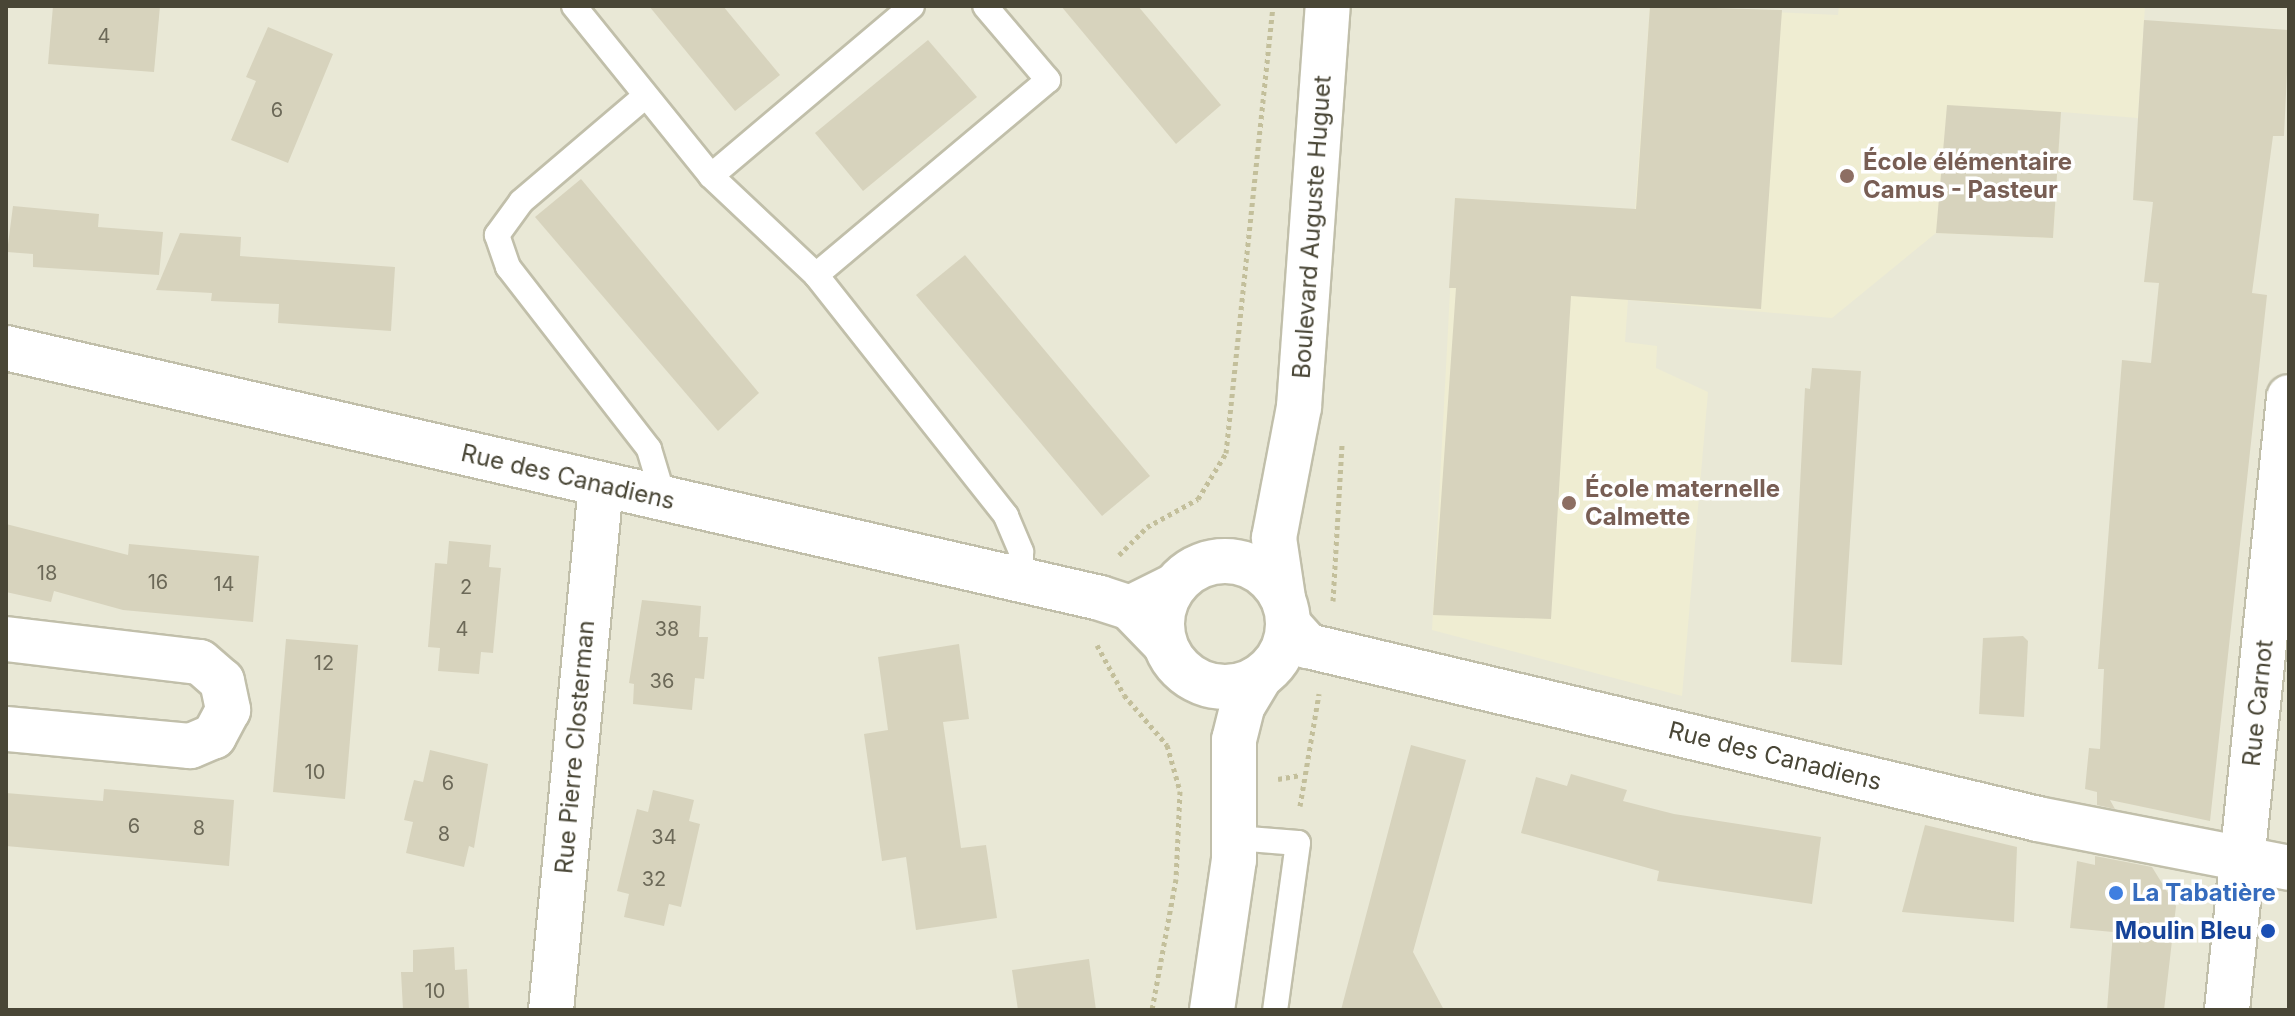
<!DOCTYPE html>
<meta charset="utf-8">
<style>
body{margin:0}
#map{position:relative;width:2295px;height:1016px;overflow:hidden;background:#f5f4e9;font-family:Inter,sans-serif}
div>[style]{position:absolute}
.residential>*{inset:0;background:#e9e8d6}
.education>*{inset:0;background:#efedd2}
.building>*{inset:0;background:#d7d3bd}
.path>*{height:5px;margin-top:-2.5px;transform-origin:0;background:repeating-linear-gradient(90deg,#c3bf9b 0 4px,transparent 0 8px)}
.roads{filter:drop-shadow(2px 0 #c1bfaa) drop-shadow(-2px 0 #c1bfaa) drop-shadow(0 2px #c1bfaa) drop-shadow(0 -2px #c1bfaa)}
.service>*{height:24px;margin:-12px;padding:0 12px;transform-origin:12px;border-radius:12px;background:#fff}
.minor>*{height:44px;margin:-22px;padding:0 22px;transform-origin:22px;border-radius:22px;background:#fff}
.tertiary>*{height:44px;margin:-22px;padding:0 22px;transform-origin:22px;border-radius:22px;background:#fff}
.tertiary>.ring{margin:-22px;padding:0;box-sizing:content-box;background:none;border:44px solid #fff;border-radius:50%}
.dots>*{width:22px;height:22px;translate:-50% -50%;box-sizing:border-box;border:4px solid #fff;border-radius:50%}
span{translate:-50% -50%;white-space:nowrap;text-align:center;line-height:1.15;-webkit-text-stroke:7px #fff;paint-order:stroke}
.number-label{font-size:20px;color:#6c6958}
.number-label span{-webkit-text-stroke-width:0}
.education-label{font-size:24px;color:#785e54;font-weight:700}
.left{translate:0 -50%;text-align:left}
.street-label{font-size:24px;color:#494636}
.shop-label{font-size:24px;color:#366cbe;font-weight:700}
.transit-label{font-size:24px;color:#164399;font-weight:700}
.right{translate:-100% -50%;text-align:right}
.frame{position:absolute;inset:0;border:8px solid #494636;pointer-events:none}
</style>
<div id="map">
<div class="residential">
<div style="clip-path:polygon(6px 6px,2289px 6px,2289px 1010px,6px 1010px)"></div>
</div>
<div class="education">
<div style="clip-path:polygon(1650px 6px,1838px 15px,1839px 6px,2145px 6px,2138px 118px,2061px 112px,2053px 238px,1936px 233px,1832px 318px,1628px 300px,1625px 342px,1657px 346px,1656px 368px,1708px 392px,1682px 696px,1432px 630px,1455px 198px,1635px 210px)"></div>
</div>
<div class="building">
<div style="clip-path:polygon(53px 6px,160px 6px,154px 72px,48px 64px)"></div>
<div style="clip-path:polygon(649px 6px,723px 6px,780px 75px,735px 111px)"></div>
<div style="clip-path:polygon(1061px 6px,1138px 6px,1221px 105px,1176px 144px)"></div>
<div style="clip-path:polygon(1650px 6px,1782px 10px,1761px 309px,1571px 296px,1551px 619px,1433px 615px,1456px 288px,1449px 288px,1455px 198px,1636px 209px)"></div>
<div style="clip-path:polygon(2144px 20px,2289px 30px,2284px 136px,2273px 136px,2252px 293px,2267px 295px,2210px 821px,2110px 800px,2115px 809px,2097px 805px,2097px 792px,2085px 789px,2089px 748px,2100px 749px,2104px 669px,2098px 669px,2122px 360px,2151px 363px,2159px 283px,2144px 282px,2153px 202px,2133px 200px)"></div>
<div style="clip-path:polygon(268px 27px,333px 54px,288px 163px,231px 140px,256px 81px,246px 77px)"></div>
<div style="clip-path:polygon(928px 40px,977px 97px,863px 191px,815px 133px)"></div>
<div style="clip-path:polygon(1947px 105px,2061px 112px,2053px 238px,1936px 233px)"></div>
<div style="clip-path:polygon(581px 179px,759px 393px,718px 431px,535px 217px)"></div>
<div style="clip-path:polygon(13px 206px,99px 214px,98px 227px,163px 232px,159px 275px,33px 267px,33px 254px,7px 252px)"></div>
<div style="clip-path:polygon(180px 233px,241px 237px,240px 256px,395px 267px,391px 331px,278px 323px,279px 304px,211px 301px,212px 293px,156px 290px)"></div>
<div style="clip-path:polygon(965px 255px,1150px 476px,1102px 516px,916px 295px)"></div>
<div style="clip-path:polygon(1812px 368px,1861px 371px,1842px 665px,1791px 662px,1805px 388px,1810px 389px)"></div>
<div style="clip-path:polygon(6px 524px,128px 555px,129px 544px,259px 556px,253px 622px,123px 610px,54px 591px,51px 602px,6px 592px)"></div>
<div style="clip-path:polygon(449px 541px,491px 545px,489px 567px,501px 568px,493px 653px,481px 652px,479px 674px,438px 671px,440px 648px,428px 647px,435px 563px,447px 564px)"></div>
<div style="clip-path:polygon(642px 600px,701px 606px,699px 637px,708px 637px,704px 679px,695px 678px,692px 710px,633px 704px,634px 684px,629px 683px)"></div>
<div style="clip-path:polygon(2023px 636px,2028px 641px,2024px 717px,1979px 714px,1983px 638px)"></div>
<div style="clip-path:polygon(286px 639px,358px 645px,345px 799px,273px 792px)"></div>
<div style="clip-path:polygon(959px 644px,969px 719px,943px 722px,961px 848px,986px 845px,997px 918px,916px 930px,906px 857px,882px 861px,864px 734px,888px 730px,878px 657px)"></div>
<div style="clip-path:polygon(1411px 745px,1466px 760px,1413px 952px,1444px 1010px,1341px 1010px)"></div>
<div style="clip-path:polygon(430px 750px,488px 764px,474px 848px,469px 846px,464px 867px,406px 853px,413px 822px,404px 820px,409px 799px,414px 780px,423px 782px)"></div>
<div style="clip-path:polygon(1571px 774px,1627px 790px,1623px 801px,1674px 814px,1821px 837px,1812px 904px,1657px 881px,1659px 871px,1521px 833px,1536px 777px,1567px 786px)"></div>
<div style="clip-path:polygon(104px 789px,234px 800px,229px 866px,6px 846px,6px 793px,103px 801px)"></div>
<div style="clip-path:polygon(653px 790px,694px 800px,689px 821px,700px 824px,681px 907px,669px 904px,664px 926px,624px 917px,629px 894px,617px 891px,637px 809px,648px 812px)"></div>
<div style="clip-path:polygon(1925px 825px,2017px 847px,2014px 922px,1902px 912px)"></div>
<div style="clip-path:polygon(2095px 856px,2152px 867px,2176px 906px,2164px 1010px,2107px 1010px,2113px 932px,2070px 928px,2077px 861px,2095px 865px)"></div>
<div style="clip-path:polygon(454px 947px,455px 970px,467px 969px,469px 1010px,403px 1010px,401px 972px,413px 972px,413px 950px)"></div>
<div style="clip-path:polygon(1089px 959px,1096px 1010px,1018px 1010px,1012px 970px)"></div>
</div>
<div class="path">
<div style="left:1119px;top:555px;width:40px;rotate:-45deg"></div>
<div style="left:1147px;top:527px;width:58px;rotate:-28.8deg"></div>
<div style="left:1198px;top:499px;width:54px;rotate:-58.7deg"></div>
<div style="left:1226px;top:453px;width:449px;rotate:-84deg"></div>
<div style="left:1333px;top:601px;width:157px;rotate:-86.7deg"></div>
<div style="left:1097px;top:645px;width:57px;rotate:61.6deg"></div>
<div style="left:1124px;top:695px;width:66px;rotate:49.3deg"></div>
<div style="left:1167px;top:745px;width:48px;rotate:74.2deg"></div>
<div style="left:1180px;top:791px;width:88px;rotate:92.6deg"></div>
<div style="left:1176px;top:879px;width:133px;rotate:100.4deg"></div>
<div style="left:1278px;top:779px;width:23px;rotate:-10deg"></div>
<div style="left:1300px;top:806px;width:114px;rotate:-80.4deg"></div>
</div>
<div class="roads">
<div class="service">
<div style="left:574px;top:6px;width:218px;rotate:51.1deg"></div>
<div style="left:711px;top:176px;width:144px;rotate:43.3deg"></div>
<div style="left:816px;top:275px;width:307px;rotate:51.7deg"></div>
<div style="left:1006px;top:516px;width:39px;rotate:67deg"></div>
<div style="left:1021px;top:552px;width:26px;rotate:90deg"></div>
<div style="left:643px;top:98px;width:160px;rotate:139.6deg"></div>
<div style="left:521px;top:202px;width:41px;rotate:126deg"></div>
<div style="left:497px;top:235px;width:34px;rotate:71deg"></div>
<div style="left:508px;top:267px;width:230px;rotate:52.2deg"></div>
<div style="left:649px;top:449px;width:52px;rotate:73.3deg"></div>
<div style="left:711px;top:176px;width:263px;rotate:-40.2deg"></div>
<div style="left:816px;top:275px;width:303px;rotate:-40deg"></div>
<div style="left:1048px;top:80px;width:97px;rotate:-130.4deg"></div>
<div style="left:1236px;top:838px;width:62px;rotate:4.6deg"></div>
<div style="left:1298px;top:843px;width:169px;rotate:97.8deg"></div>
</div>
<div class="minor">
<div style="left:6px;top:348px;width:1122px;rotate:12.87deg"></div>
<div style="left:1100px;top:598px;width:32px;rotate:18deg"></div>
<div style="left:1130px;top:608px;width:49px;rotate:45.8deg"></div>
<div style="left:1130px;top:608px;width:49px;rotate:-26.6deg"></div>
<div style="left:1288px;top:624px;width:30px;rotate:48deg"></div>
<div style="left:1308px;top:646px;width:750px;rotate:13.33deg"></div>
<div style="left:2038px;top:819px;width:256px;rotate:11deg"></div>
<div style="left:6px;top:639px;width:195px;rotate:6.8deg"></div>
<div style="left:200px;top:662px;width:29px;rotate:41deg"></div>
<div style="left:222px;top:681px;width:30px;rotate:78deg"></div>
<div style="left:228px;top:710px;width:30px;rotate:118deg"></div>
<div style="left:214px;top:736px;width:26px;rotate:157deg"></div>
<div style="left:190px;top:746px;width:185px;rotate:-174.7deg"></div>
<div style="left:551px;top:1010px;width:527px;rotate:-84.56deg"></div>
<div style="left:2227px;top:1010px;width:616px;rotate:-84.22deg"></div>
</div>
<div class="tertiary">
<div class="ring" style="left:1162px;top:561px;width:82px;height:82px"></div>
<div style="left:1283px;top:598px;width:61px;rotate:-98.5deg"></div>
<div style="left:1274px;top:538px;width:133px;rotate:-79.2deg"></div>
<div style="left:1299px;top:407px;width:402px;rotate:-85.9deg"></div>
<div style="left:1212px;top:1010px;width:152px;rotate:-81.7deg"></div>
<div style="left:1234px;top:860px;width:120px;rotate:-90deg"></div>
<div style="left:1234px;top:740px;width:34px;rotate:-76deg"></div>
<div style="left:1242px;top:707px;width:35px;rotate:-59deg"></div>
</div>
</div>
<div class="dots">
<div style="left:1847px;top:176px;background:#8d6e63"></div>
<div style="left:1569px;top:503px;background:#8d6e63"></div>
<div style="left:2116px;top:893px;background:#3f7fe0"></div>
<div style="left:2268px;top:931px;background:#1a4fb4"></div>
</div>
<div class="number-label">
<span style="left:104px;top:36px">4</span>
<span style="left:277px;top:110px">6</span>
<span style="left:47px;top:573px">18</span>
<span style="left:158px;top:582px">16</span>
<span style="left:224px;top:584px">14</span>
<span style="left:466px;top:587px">2</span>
<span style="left:462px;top:629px">4</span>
<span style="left:667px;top:629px">38</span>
<span style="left:324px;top:663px">12</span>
<span style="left:662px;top:681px">36</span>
<span style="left:315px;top:772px">10</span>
<span style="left:448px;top:783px">6</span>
<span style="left:134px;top:826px">6</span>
<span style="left:199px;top:828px">8</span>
<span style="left:444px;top:834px">8</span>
<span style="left:664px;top:837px">34</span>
<span style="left:654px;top:879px">32</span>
<span style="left:435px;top:991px">10</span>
</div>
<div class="education-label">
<span class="left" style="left:1863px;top:176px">École élémentaire<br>Camus - Pasteur</span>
<span class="left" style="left:1585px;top:503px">École maternelle<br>Calmette</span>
</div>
<div class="street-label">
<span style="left:1312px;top:227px;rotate:-86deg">Boulevard Auguste Huguet</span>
<span style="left:568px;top:477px;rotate:13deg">Rue des Canadiens</span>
<span style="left:2258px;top:703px;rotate:-84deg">Rue Carnot</span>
<span style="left:575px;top:747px;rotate:-85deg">Rue Pierre Closterman</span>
<span style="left:1775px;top:756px;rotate:14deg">Rue des Canadiens</span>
</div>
<div class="shop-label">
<span class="left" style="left:2132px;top:893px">La Tabatière</span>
</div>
<div class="transit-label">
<span class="right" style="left:2252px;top:931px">Moulin Bleu</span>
</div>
<div class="frame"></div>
</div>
